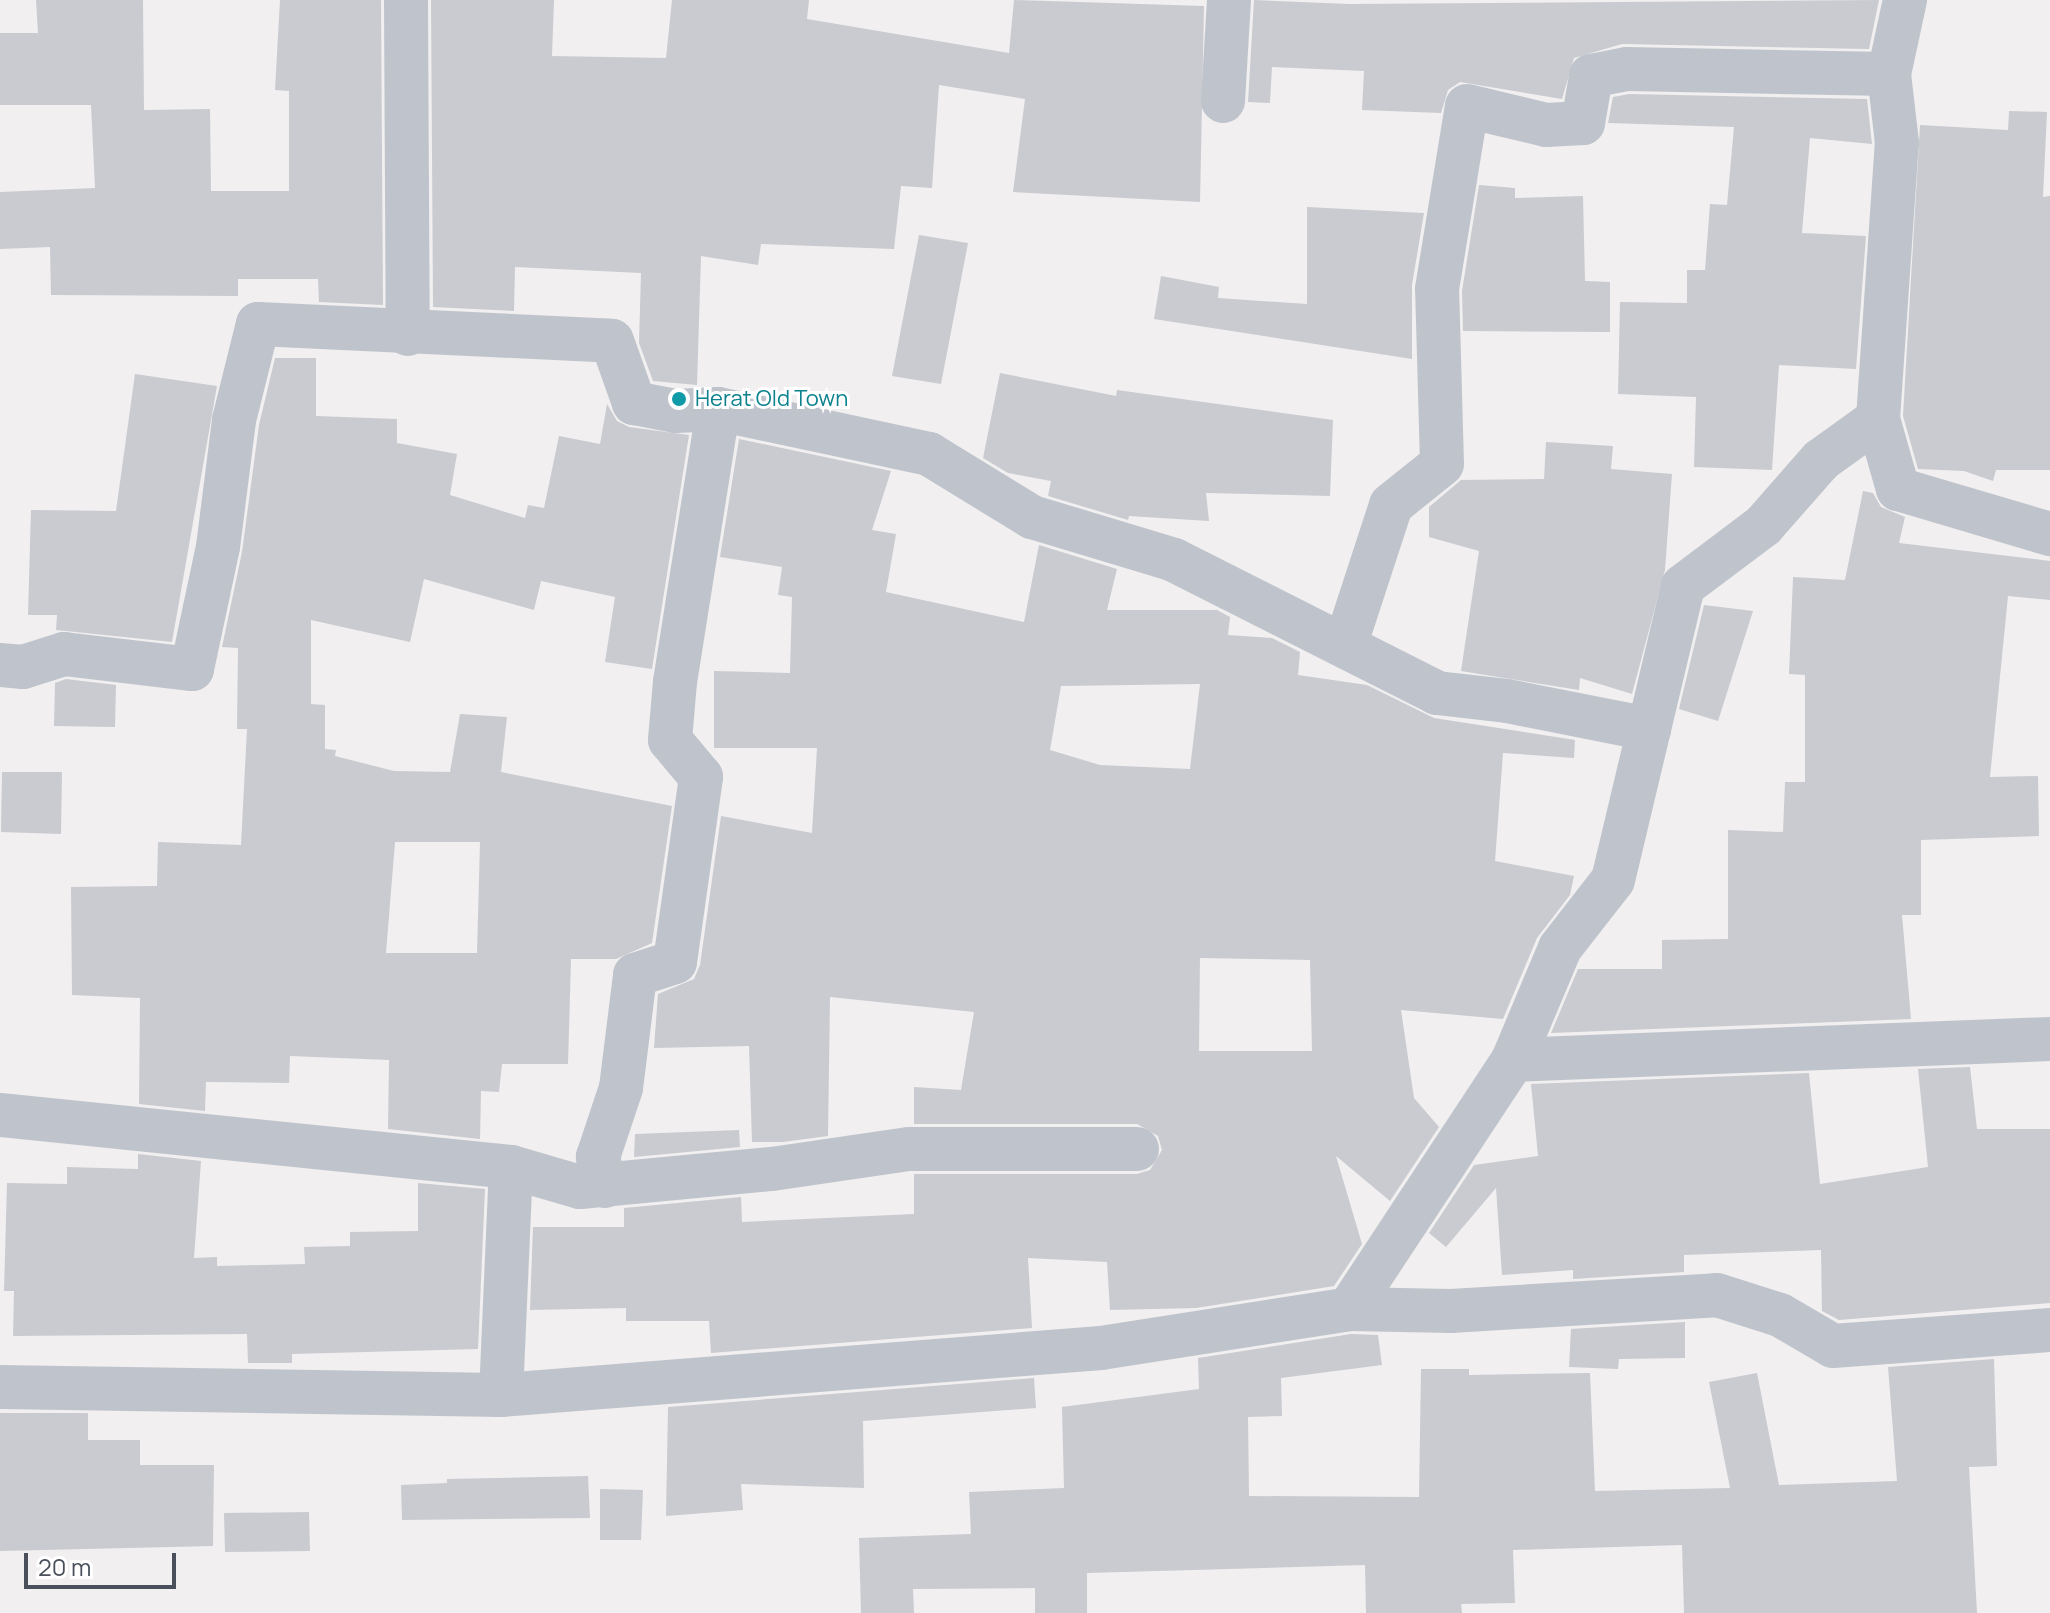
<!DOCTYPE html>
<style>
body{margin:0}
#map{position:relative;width:2050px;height:1613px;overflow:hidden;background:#f1efef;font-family:Manrope,sans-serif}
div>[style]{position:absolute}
.building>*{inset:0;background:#c9cbd1}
.minor>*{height:44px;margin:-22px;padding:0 22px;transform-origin:22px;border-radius:22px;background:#bfc4cc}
.dots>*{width:22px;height:22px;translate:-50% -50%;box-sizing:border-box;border:4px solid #fff;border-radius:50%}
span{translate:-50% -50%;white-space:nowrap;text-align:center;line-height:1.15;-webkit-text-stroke:6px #fff;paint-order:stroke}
.culture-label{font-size:22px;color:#0d838f}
.left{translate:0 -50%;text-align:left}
.scale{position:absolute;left:24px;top:1553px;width:152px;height:36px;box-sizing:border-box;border:4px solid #49505b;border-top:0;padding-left:10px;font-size:24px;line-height:28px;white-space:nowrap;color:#49505b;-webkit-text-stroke:6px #fff;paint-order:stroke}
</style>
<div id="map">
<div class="building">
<div style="clip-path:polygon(36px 0,143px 0,144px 110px,210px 109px,211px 191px,289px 191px,289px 91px,275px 90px,280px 0,381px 0,383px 305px,319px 302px,318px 279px,238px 279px,238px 296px,51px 295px,50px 247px,0 249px,0 192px,95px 188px,91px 105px,0 105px,0 33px,38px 33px)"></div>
<div style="clip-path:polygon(431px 0,554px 0,552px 56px,666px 58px,672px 0,809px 0,807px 19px,1009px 53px,1014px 0,1204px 6px,1200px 202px,1013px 192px,1025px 99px,939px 85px,932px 188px,901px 186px,894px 249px,761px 244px,758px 265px,701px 256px,697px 385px,653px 381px,639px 343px,641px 273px,515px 267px,514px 311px,433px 307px)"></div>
<div style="clip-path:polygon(1254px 0,1349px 4px,1879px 0,1869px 49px,1622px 44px,1574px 58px,1562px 99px,1460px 82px,1448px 90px,1441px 113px,1362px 110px,1364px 71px,1272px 67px,1270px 103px,1248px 102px)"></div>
<div style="clip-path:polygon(1629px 94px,1867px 99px,1872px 144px,1810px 138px,1802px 233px,1866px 236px,1856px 369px,1779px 365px,1772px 470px,1694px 467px,1696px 397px,1618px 394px,1620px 302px,1687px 303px,1687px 270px,1705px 270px,1710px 204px,1727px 205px,1734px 127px,1608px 123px,1613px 97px)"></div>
<div style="clip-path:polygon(2009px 111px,2047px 112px,2043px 197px,2050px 196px,2050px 470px,1996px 470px,1993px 481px,1964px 471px,1918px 469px,1903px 416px,1920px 125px,2008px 130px)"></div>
<div style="clip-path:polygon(1479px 185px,1515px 188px,1515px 198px,1583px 196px,1585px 281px,1610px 282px,1610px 332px,1463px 331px,1462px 291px)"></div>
<div style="clip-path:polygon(1307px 207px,1424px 213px,1412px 285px,1412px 359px,1154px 319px,1161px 276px,1219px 287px,1218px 298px,1307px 304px)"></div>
<div style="clip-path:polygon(919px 235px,968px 243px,941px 384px,892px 376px)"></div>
<div style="clip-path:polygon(evenodd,275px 358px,316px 358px,316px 416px,397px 419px,397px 443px,457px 454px,450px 495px,525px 518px,528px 505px,544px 508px,559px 436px,600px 444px,607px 404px,617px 421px,629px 427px,689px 435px,652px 669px,605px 662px,615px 597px,541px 581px,534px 610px,424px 579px,410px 642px,311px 620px,311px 704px,325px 705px,325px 749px,336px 750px,335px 756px,394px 771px,450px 772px,460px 714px,507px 717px,501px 772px,672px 806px,652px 943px,616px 959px,571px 959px,568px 1064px,502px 1064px,499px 1092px,481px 1091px,480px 1139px,388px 1129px,389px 1060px,290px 1056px,289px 1083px,206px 1082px,205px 1111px,139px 1104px,140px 998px,72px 995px,71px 887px,157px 886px,158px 842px,241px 845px,247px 729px,237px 729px,238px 648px,222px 647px,242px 552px,259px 425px,275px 358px,395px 842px,480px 842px,477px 953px,386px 953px,395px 842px)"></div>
<div style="clip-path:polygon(1000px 373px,1116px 396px,1117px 390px,1333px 420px,1330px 496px,1206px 493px,1209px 521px,1129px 516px,1128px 520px,1048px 496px,1051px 481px,1008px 473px,983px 458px)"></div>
<div style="clip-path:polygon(135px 374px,217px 386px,172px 642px,56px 630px,57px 615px,28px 615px,31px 510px,116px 511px)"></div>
<div style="clip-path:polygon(evenodd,739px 439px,891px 471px,872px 530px,896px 534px,886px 592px,1024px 622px,1039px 545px,1117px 569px,1107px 610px,1217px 610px,1230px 617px,1228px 635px,1272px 638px,1300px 652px,1298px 675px,1367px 685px,1434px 718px,1575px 740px,1574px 758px,1503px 753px,1495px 861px,1574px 876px,1570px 895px,1537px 938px,1503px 1019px,1401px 1010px,1414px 1098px,1439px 1127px,1390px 1201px,1336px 1156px,1362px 1244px,1334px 1286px,1196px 1308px,1110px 1310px,1107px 1262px,1028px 1258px,1032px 1328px,711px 1353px,709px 1321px,626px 1321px,626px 1308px,530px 1310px,533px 1227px,624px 1227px,624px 1208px,741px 1197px,742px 1222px,914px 1214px,914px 1174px,1137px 1174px,1150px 1170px,1162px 1150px,1158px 1136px,1137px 1124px,914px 1124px,914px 1087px,961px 1090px,974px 1012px,830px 997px,828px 1136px,783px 1142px,752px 1142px,749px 1046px,654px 1048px,658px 994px,694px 979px,700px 965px,721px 816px,812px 833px,817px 748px,714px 748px,714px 671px,790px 673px,792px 597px,778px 595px,782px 567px,720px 557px,739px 439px,1200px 684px,1190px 769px,1100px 765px,1050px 750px,1061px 686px,1200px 684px,739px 439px,1200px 958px,1310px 960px,1312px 1051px,1199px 1051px,1200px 958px)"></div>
<div style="clip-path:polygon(1546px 442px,1613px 446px,1611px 469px,1672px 474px,1665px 570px,1632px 694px,1580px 678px,1579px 690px,1461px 671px,1479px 551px,1429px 537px,1429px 507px,1461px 480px,1544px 479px)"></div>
<div style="clip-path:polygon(1863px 491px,1873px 493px,1881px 507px,1905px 517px,1899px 543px,2050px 561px,2050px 600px,2008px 596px,1990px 777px,2038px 776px,2039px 836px,1921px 840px,1921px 915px,1902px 915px,1911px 1019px,1551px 1033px,1578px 969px,1662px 969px,1662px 940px,1728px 939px,1728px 830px,1783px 832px,1785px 782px,1805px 782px,1805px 675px,1789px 674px,1793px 577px,1845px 580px)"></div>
<div style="clip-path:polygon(1704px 605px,1753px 611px,1718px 721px,1679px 709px)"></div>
<div style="clip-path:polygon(66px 679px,116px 685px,115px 727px,54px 726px,55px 683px)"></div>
<div style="clip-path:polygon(2px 772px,62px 772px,61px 834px,1px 832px)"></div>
<div style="clip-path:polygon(1970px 1067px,1977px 1129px,2050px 1129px,2050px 1303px,1839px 1320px,1822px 1311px,1821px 1250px,1684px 1255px,1684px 1272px,1573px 1279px,1573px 1270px,1502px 1275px,1496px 1188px,1446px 1247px,1429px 1233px,1474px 1165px,1538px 1156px,1531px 1084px,1809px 1073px,1820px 1184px,1928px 1167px,1918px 1069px)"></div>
<div style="clip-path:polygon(739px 1130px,740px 1147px,634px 1157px,635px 1134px)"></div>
<div style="clip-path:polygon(138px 1154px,201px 1161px,194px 1258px,217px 1257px,217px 1266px,305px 1264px,304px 1247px,350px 1246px,350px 1232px,418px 1231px,418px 1183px,485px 1189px,478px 1349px,292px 1354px,292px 1363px,248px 1363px,247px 1334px,13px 1336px,14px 1291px,4px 1291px,7px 1183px,67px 1184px,67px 1167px,138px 1169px)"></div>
<div style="clip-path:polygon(1685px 1322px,1685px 1358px,1619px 1359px,1618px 1369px,1569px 1367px,1571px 1329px)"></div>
<div style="clip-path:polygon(1351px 1334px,1378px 1335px,1382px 1365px,1281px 1378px,1282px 1416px,1248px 1417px,1249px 1496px,1419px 1497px,1421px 1369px,1469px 1369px,1469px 1375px,1590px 1373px,1595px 1491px,1730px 1488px,1709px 1382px,1757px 1373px,1779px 1485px,1897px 1481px,1888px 1367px,1994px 1359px,1997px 1466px,1969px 1467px,1977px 1613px,1684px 1613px,1682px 1545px,1513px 1550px,1515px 1603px,1461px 1604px,1462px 1613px,1366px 1613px,1365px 1565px,1087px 1573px,1087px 1613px,1035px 1613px,1035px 1588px,913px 1589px,914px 1613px,861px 1613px,859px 1538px,971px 1534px,969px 1492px,1064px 1488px,1062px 1407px,1199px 1389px,1198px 1358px)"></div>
<div style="clip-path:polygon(1034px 1378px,1036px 1408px,863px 1421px,864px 1488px,741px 1484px,743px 1510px,666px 1516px,668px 1407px)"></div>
<div style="clip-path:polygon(0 1413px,88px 1413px,88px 1440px,140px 1440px,140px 1465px,214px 1465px,213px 1546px,0 1551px)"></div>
<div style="clip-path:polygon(588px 1476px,590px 1518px,402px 1520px,401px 1485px,447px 1483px,447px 1479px)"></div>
<div style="clip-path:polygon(600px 1489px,643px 1490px,641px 1540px,600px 1540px)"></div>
<div style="clip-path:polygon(309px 1512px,310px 1551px,225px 1552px,224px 1513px)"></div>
</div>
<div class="minor">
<div style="left:406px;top:0;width:334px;rotate:89.7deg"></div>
<div style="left:1223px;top:101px;width:101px;rotate:-86.6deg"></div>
<div style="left:1878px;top:419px;width:73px;rotate:74.1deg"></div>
<div style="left:1898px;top:489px;width:159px;rotate:16.5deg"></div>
<div style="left:1345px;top:646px;width:148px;rotate:-71.9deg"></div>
<div style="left:1391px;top:505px;width:65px;rotate:-38.8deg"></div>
<div style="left:1442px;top:464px;width:175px;rotate:-91.6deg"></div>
<div style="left:1437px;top:289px;width:185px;rotate:-80.7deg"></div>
<div style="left:1467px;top:106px;width:81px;rotate:13.5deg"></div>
<div style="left:1546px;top:125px;width:37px;rotate:-3deg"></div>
<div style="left:1583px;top:123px;width:48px;rotate:-80.3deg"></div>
<div style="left:1591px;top:76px;width:37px;rotate:-11deg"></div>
<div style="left:1627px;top:69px;width:262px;rotate:1.1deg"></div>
<div style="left:0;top:665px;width:23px;rotate:5deg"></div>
<div style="left:23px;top:667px;width:43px;rotate:-17.6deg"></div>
<div style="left:64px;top:654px;width:129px;rotate:6.7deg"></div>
<div style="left:192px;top:669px;width:125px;rotate:-78deg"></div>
<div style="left:218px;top:547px;width:128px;rotate:-82.8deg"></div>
<div style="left:234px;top:420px;width:99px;rotate:-76deg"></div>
<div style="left:258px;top:324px;width:354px;rotate:2.7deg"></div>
<div style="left:612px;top:341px;width:66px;rotate:70.5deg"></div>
<div style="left:634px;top:403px;width:43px;rotate:10.8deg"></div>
<div style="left:676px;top:411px;width:42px;rotate:-2.7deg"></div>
<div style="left:718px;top:409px;width:216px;rotate:12deg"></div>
<div style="left:929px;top:454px;width:121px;rotate:31.5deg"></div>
<div style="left:1032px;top:517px;width:148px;rotate:16.8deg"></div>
<div style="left:1174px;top:560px;width:295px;rotate:26.8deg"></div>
<div style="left:1437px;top:693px;width:70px;rotate:6.5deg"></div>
<div style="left:1507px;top:701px;width:145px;rotate:11.2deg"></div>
<div style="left:1513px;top:1060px;width:121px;rotate:-67.2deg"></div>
<div style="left:1560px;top:948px;width:86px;rotate:-52.1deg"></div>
<div style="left:1613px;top:880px;width:302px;rotate:-76.6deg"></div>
<div style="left:1683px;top:586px;width:100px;rotate:-36.9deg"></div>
<div style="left:1763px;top:526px;width:88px;rotate:-48.7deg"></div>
<div style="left:1821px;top:460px;width:70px;rotate:-35.7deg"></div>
<div style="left:1878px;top:419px;width:277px;rotate:-86.1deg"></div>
<div style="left:1897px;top:143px;width:69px;rotate:-96.6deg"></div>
<div style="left:1889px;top:74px;width:76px;rotate:-77.8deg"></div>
<div style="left:0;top:1115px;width:514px;rotate:5.81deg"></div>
<div style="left:511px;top:1167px;width:72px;rotate:16.2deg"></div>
<div style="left:580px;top:1187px;width:193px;rotate:-5.4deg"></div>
<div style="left:772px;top:1169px;width:138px;rotate:-8.3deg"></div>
<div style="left:909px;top:1149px;width:228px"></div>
<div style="left:605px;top:1186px;width:30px;rotate:-104deg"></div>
<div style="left:598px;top:1157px;width:73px;rotate:-71.6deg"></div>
<div style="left:621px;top:1088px;width:114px;rotate:-82.9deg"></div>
<div style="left:635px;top:975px;width:42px;rotate:-18deg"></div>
<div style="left:675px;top:962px;width:187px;rotate:-82deg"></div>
<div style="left:701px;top:777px;width:48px;rotate:-130deg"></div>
<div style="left:670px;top:740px;width:58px;rotate:-85.1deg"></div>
<div style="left:675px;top:682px;width:276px;rotate:-81deg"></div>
<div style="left:1349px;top:1309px;width:102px;rotate:1.1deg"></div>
<div style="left:1451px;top:1311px;width:266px;rotate:-3.4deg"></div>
<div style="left:1717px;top:1295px;width:66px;rotate:17.6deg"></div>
<div style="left:1780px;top:1315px;width:61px;rotate:30.3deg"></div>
<div style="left:1833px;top:1346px;width:218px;rotate:-4.2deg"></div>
<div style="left:0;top:1387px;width:501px;rotate:0.91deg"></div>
<div style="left:501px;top:1395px;width:602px;rotate:-4.48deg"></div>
<div style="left:1101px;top:1348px;width:251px;rotate:-8.9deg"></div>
<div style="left:1349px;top:1309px;width:298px;rotate:-56.6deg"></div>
<div style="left:1513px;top:1060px;width:537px;rotate:-2.24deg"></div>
<div style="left:501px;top:1395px;width:228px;rotate:-87.5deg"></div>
</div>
<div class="dots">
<div style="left:679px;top:399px;background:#0f9aa8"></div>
</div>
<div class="culture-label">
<span class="left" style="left:695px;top:399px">Herat Old Town</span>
</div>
<div class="scale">20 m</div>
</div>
